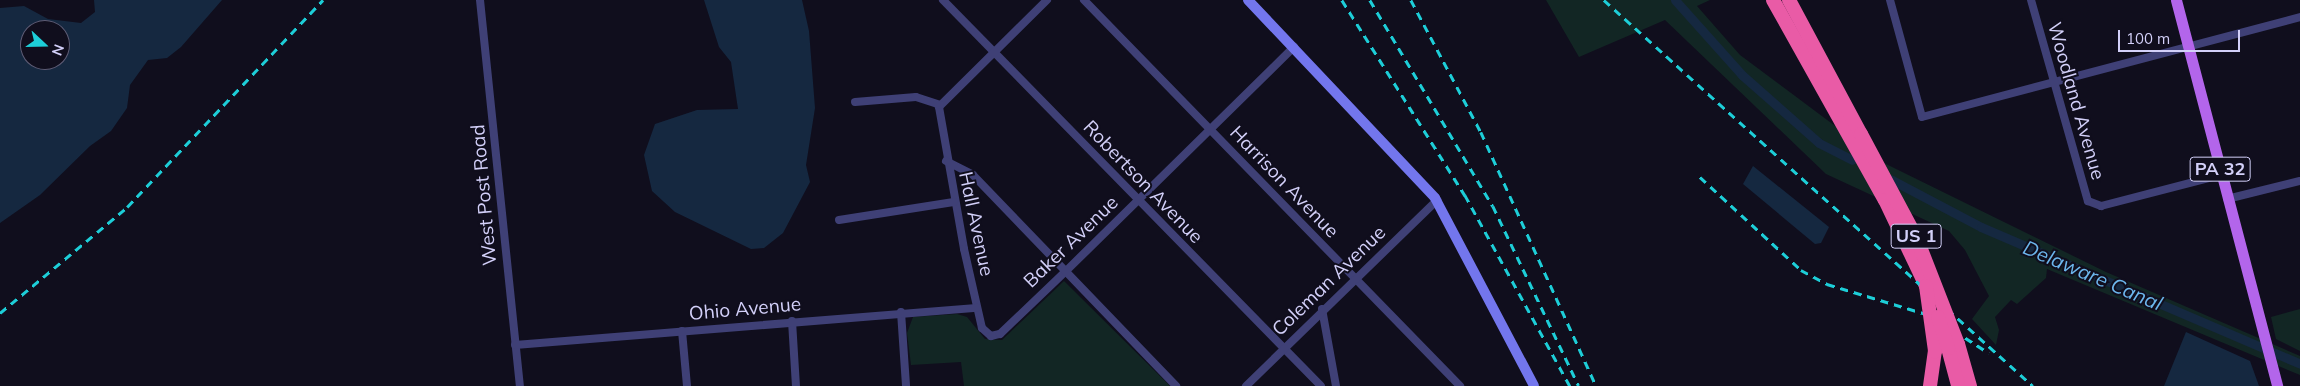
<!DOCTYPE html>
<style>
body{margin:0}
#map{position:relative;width:2300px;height:386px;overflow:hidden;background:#100e1d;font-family:Mulish,sans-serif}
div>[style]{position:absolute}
.green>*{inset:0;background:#122624}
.water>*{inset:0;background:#152840}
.canal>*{height:9px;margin:-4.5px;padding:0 4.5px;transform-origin:4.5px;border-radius:4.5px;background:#152840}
.minor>*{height:8px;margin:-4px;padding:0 4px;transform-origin:4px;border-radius:4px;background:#3f4076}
.secondary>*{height:10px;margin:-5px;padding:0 5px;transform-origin:5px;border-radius:5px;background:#7376ed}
.primary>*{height:11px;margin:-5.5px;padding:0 5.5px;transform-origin:5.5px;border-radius:5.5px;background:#b365eb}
.motorway>*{height:14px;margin:-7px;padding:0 7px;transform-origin:7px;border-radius:7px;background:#e95ba6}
.rail>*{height:2.5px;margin-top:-1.25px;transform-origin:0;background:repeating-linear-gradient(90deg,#1dced8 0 8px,transparent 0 14px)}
.motorway-bridge>*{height:14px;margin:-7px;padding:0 7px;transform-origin:7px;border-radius:7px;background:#e95ba6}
span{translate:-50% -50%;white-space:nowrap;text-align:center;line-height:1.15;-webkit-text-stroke:4px #100e1d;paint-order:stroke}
.shield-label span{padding:1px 4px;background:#100e1d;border:1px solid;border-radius:4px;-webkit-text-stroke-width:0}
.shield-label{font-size:18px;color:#d3d0f9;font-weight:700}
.street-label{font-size:19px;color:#d3d0f9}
.water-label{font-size:20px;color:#6cb6ec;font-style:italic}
.north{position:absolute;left:20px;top:20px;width:50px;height:50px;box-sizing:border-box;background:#100e1d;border:1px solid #5e5c75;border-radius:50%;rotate:111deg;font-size:14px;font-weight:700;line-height:20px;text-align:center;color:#d3d0f9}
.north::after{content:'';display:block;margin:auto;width:18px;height:22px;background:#1dced8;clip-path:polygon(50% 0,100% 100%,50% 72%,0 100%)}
.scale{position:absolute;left:2118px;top:30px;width:122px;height:22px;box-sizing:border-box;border:2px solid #d3d0f9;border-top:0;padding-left:6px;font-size:15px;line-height:18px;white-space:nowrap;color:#d3d0f9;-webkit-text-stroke:4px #100e1d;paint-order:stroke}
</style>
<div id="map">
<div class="green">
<div style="clip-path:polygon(1546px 0,1710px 0,1697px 6px,1740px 55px,1886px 164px,2106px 272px,2300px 356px,2300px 375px,2047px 269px,2046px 278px,2017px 304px,2011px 300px,1995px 317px,1999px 330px,1996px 345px,1972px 319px,1989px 296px,1965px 250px,1949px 231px,1826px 174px,1665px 20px,1579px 57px)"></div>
<div style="clip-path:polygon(1064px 281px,1170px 386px,964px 386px,961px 362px,911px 365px,907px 333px,913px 317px,957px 314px,967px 317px,985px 339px,1002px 340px)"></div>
<div style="clip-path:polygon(2300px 309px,2300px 351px,2276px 339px,2271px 317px)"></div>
</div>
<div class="water">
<div style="clip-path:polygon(evenodd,94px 0,222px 0,181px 47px,167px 58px,148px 60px,130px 85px,127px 108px,111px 131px,90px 146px,40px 195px,0 223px,0 8px,24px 6px,48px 19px,81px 23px,95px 12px,94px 0,30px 30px,60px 30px,60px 60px,30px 60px,30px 30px)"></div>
<div style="clip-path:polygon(704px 0,802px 0,809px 31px,815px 108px,806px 165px,810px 182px,783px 233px,764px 248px,751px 249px,675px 212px,652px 191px,644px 155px,655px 124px,697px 110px,738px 109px,731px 62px,719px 47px)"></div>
<div style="clip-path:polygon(1753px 166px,1829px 227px,1821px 243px,1815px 244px,1743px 184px)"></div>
<div style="clip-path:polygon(2186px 332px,2250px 361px,2259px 386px,2164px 386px)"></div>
</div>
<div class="canal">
<div style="left:1675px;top:0;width:101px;rotate:48.2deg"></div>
<div style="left:1742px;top:75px;width:103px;rotate:41.4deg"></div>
<div style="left:1819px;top:143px;width:37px;rotate:27deg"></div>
<div style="left:1890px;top:179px;width:103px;rotate:27.8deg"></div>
<div style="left:1981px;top:227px;width:347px;rotate:23.2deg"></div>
</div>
<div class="minor">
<div style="left:480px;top:0;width:388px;rotate:84.1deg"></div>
<div style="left:943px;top:0;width:540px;rotate:45.6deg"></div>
<div style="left:1047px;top:0;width:152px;rotate:135.3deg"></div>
<div style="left:939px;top:107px;width:144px;rotate:80deg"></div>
<div style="left:964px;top:249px;width:81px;rotate:77.2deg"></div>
<div style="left:982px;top:328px;width:12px;rotate:42deg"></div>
<div style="left:991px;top:336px;width:9px;rotate:-13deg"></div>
<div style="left:1000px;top:334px;width:91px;rotate:-43.7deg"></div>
<div style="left:1066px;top:271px;width:320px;rotate:-44.5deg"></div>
<div style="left:1084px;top:0;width:539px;rotate:45.75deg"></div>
<div style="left:1890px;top:0;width:121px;rotate:74.7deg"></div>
<div style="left:1922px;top:117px;width:391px;rotate:-14.8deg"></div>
<div style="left:2031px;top:0;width:209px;rotate:74.2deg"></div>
<div style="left:2088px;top:201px;width:14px;rotate:21deg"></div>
<div style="left:2101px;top:206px;width:124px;rotate:-14.5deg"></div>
<div style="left:855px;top:102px;width:61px;rotate:-4.7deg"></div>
<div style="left:916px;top:97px;width:25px;rotate:18deg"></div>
<div style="left:946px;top:161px;width:30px;rotate:27deg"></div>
<div style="left:973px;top:175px;width:293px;rotate:46.1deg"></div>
<div style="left:2227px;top:199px;width:75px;rotate:-13.9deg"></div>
<div style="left:839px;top:220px;width:116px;rotate:-8.9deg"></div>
<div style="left:1322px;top:309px;width:78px;rotate:79.7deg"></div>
<div style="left:901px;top:312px;width:74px;rotate:86.1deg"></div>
<div style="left:792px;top:321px;width:65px;rotate:86.5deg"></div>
<div style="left:682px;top:331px;width:55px;rotate:84.8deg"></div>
<div style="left:515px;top:345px;width:463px;rotate:-4.6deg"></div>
<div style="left:1246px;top:386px;width:267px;rotate:-44.2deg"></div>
</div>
<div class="secondary">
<div style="left:1248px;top:0;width:272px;rotate:46.6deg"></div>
<div style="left:1435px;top:198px;width:212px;rotate:62.2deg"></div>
</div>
<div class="primary">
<div style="left:2176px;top:0;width:399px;rotate:75.3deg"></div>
</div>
<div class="motorway">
<div style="left:1773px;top:0;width:229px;rotate:60.8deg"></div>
<div style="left:1885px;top:200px;width:95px;rotate:64.5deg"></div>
<div style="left:1789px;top:0;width:152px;rotate:61.8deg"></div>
<div style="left:1958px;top:344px;width:44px;rotate:74.1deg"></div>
<div style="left:1948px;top:348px;width:39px;rotate:75deg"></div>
<div style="left:1930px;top:386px;width:35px;rotate:-82deg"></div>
</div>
<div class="rail">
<div style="left:1342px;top:0;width:231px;rotate:57.8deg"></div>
<div style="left:1465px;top:195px;width:218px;rotate:61.2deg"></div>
<div style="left:1370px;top:0;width:240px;rotate:59.2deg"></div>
<div style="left:1493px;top:206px;width:199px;rotate:64.5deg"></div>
<div style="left:1411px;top:0;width:149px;rotate:62.1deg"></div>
<div style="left:1481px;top:132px;width:279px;rotate:65.6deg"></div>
<div style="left:1604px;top:0;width:577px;rotate:41.98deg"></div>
<div style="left:1700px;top:177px;width:137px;rotate:42.6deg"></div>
<div style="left:1801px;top:270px;width:30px;rotate:28deg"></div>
<div style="left:1827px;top:284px;width:108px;rotate:16.8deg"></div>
<div style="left:1930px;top:315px;width:70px;rotate:32.8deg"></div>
<div style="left:0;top:313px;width:165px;rotate:-39.8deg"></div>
<div style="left:127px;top:207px;width:285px;rotate:-46.6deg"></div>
</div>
<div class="motorway-bridge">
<div style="left:1861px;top:134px;width:119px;rotate:61.9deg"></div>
<div style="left:1917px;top:239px;width:113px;rotate:68.7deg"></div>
<div style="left:1926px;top:286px;width:66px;rotate:82.1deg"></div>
<div style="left:1938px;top:317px;width:33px;rotate:72deg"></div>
</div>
<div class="shield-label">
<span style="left:2220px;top:169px">PA 32</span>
<span style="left:1916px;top:236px">US 1</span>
</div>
<div class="street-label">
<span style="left:2076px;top:101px;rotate:74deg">Woodland Avenue</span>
<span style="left:1143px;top:182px;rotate:46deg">Robertson Avenue</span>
<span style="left:1284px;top:182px;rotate:46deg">Harrison Avenue</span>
<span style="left:484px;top:195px;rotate:-95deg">West Post Road</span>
<span style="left:976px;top:224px;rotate:78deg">Hall Avenue</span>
<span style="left:1071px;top:242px;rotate:-44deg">Baker Avenue</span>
<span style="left:1329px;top:281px;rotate:-44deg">Coleman Avenue</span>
<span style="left:745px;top:309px;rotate:-5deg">Ohio Avenue</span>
</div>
<div class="water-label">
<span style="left:2093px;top:275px;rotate:23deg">Delaware Canal</span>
</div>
<div class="north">N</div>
<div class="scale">100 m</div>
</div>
